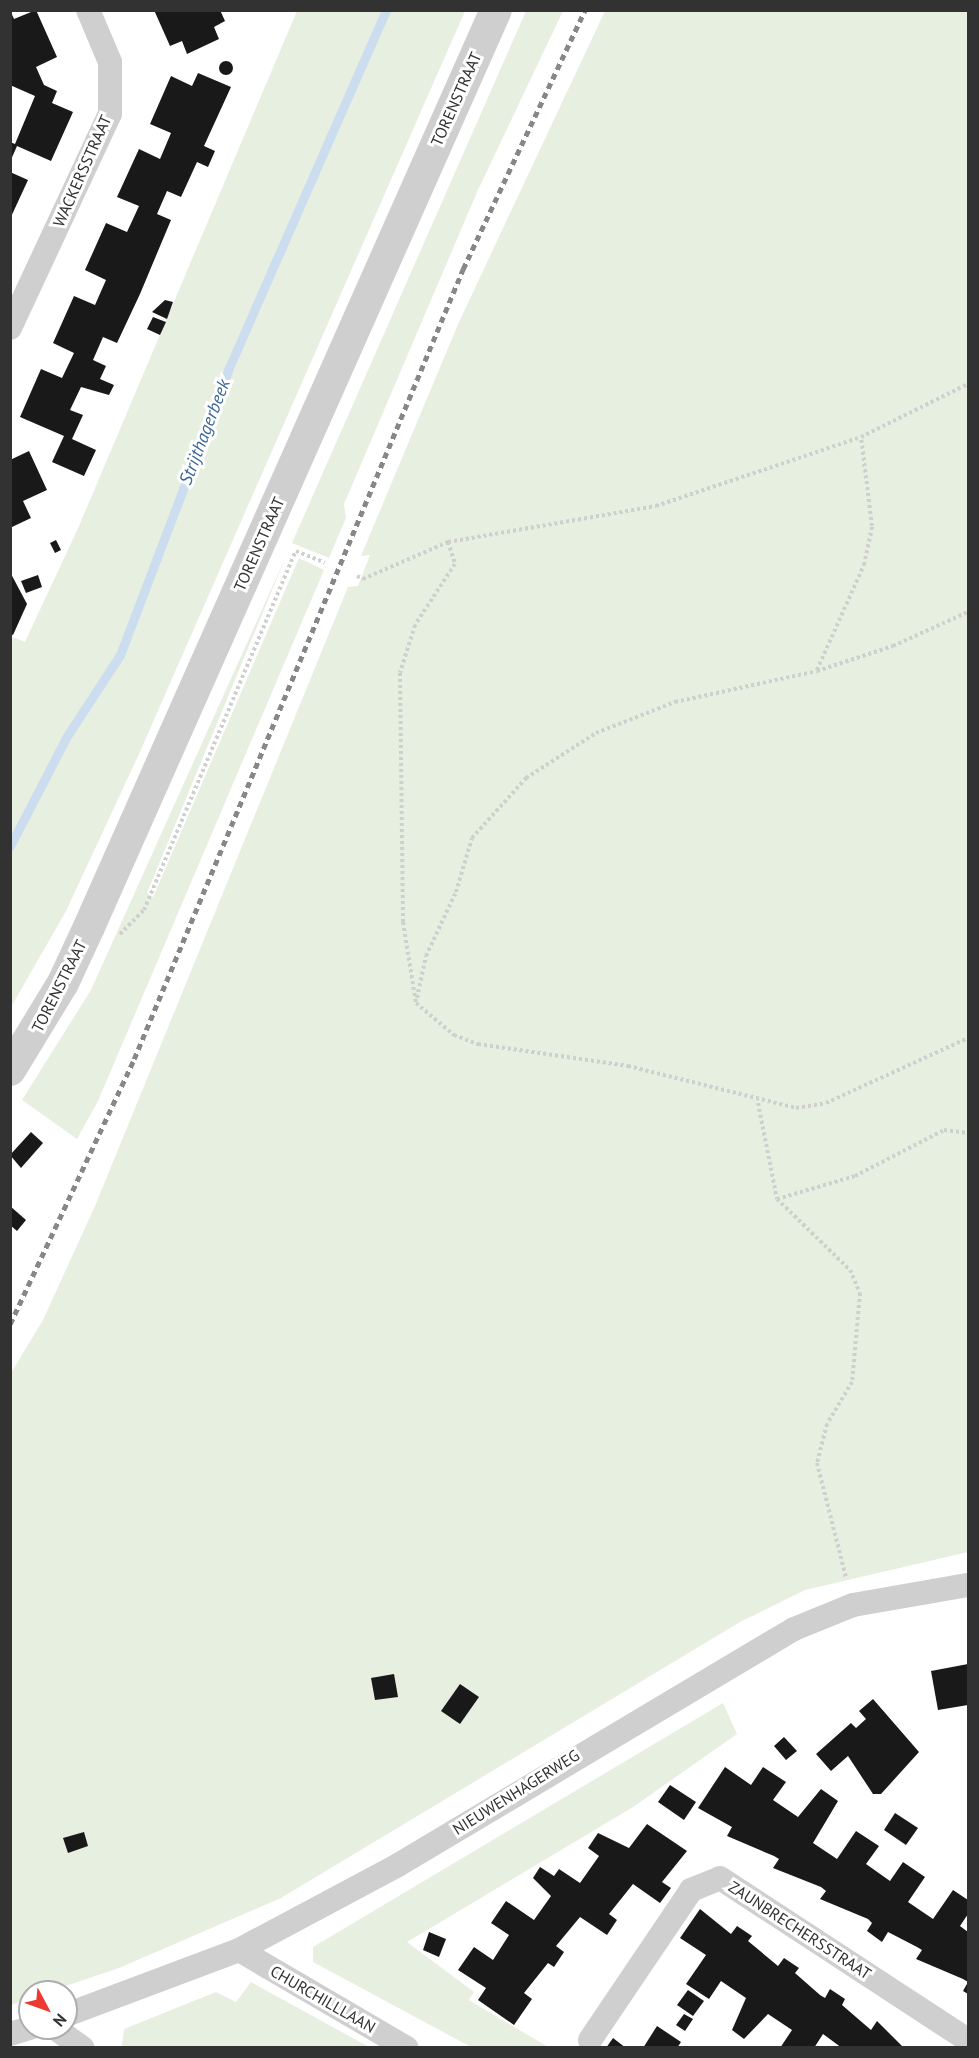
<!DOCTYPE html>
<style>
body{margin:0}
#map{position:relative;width:979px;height:2058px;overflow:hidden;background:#fff;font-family:"PT Sans",sans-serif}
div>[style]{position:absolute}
.green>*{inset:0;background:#e6efe0}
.stream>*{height:9px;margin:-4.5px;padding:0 4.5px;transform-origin:4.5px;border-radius:4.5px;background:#ccddef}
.building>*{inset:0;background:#191919}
.round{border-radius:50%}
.path>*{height:4px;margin-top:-2px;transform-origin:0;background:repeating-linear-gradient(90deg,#cfcfcf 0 3px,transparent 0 6px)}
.minor>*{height:24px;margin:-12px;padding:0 12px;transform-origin:12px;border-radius:12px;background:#cfcfcf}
.tertiary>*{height:32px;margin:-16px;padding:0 16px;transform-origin:16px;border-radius:16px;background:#cfcfcf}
.rail>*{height:4.5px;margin-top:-2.25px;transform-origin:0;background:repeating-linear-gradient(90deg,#878787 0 6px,transparent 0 10.5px)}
span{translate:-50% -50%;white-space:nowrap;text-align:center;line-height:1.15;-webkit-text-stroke:6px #fff;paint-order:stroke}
.street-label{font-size:16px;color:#323232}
.water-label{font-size:18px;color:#3b6898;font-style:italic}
.frame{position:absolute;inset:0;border:12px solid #323232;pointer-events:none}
.north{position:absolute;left:18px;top:1980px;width:60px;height:60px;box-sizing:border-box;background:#fff;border:2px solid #adadad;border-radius:50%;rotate:131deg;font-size:16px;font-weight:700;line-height:24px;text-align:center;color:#323232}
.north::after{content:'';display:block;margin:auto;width:21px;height:27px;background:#ec3a30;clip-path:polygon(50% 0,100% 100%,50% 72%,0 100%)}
</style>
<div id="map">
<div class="green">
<div style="clip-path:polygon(297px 11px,465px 11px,139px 754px,66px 911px,11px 1007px,11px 643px,13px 637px,25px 642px,79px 526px)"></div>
<div style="clip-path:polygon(526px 11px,563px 11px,478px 190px,344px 504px,346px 518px,329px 558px,292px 543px)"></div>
<div style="clip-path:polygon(605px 11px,968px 11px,968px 1552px,805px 1590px,740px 1622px,281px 1898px,119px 1968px,48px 1992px,30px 1992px,30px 1998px,11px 2005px,11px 1373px,43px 1320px,95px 1206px,348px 587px,358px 586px,370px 555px,361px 556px,459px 322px)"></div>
<div style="clip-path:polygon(287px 554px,147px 893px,153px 897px,299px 558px,324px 570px,98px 1101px,77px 1139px,22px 1100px,91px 990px)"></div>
<div style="clip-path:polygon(723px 1703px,737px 1734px,633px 1807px,407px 1942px,474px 1992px,469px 2000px,548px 2047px,471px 2047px,313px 1962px,313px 1947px)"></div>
<div style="clip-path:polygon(251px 1982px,369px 2047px,122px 2046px,124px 2029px,216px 1992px,236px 2002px)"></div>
</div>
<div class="stream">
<div style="left:10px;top:846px;width:124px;rotate:-62.6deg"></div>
<div style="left:67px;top:736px;width:97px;rotate:-56.8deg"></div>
<div style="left:120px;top:655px;width:305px;rotate:-69.2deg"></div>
<div style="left:228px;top:370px;width:393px;rotate:-66.3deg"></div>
</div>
<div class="building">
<div style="clip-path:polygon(10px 10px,14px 19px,36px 10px,57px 57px,36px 67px,44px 85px,57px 91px,52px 103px,73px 112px,51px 161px,17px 146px,10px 162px,10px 142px,15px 144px,35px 96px,10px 85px)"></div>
<div style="clip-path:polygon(154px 10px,220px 10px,225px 21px,214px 27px,219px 39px,187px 54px,182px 41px,170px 46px)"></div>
<div class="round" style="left:219px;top:61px;width:14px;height:14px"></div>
<div style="clip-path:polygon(198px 73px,231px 87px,204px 146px,215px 151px,208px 167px,197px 162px,181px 197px,167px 191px,157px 214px,171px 220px,140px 294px,117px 343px,103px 337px,93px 360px,106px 366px,100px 379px,114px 385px,109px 395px,81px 387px,70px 410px,83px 415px,72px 439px,96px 450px,84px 476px,52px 462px,64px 436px,20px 417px,41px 369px,62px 378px,74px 353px,53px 343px,74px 296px,95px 305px,106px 280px,85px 270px,106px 223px,127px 232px,139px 206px,117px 197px,139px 149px,160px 159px,171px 133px,150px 124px,171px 76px,192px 86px)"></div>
<div style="clip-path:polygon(10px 172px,28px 180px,10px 219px)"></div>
<div style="clip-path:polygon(165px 300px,173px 302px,167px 319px,152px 312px)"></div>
<div style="clip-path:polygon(153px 317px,166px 322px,160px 335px,147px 329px)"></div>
<div style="clip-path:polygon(29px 451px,47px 490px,23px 501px,31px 518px,12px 527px,10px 460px)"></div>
<div style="clip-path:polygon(56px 540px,61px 550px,55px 553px,50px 543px)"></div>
<div style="clip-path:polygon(10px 572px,27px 604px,13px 635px,10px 634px)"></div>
<div style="clip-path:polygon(38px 575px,42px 587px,26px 593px,21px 581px)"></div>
<div style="clip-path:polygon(31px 1132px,43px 1143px,21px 1168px,10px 1155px)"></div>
<div style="clip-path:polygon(10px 1206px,26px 1220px,17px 1231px,10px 1225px)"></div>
<div style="clip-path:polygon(968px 1664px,968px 1705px,938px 1710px,931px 1671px)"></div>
<div style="clip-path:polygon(394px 1674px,398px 1697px,375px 1700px,371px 1678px)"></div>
<div style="clip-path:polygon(460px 1684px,479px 1697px,460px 1724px,441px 1711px)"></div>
<div style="clip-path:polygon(873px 1699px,919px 1752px,881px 1794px,873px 1794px,848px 1756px,831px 1771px,816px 1754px,851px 1723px,856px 1728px,866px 1719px,859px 1711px)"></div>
<div style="clip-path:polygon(784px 1737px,797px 1751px,786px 1760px,774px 1746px)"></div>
<div style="clip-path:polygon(725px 1767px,751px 1785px,763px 1767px,786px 1782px,773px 1800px,798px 1817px,821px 1789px,838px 1801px,813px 1843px,837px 1859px,856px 1831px,879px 1846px,866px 1864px,890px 1881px,903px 1862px,925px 1877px,908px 1902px,933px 1919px,953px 1890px,968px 1900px,968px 1914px,960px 1926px,968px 1932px,968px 1994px,963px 1991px,968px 1982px,963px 1979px,916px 1959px,922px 1950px,917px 1947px,888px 1932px,882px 1942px,867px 1931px,872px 1923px,868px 1919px,820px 1899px,826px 1891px,821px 1887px,773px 1868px,779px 1859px,774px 1856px,727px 1836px,732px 1827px,698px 1808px)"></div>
<div style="clip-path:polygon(670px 1785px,696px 1802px,684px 1820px,658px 1802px)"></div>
<div style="clip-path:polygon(895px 1813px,918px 1828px,906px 1845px,884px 1830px)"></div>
<div style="clip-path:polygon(647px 1824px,687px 1851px,662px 1882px,671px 1888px,660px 1903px,633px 1884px,609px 1914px,617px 1920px,607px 1935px,580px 1917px,556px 1946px,564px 1952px,554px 1967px,548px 1963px,524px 1993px,532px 1999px,514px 2025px,478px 2000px,486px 1988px,458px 1970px,474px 1947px,493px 1960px,509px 1935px,491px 1923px,506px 1901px,534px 1920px,551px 1896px,533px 1878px,540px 1867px,554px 1876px,559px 1869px,580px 1883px,599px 1856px,588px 1848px,598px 1833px,629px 1848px)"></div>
<div style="clip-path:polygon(84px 1832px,88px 1846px,68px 1853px,63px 1838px)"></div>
<div style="clip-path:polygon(700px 1909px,731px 1934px,737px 1926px,752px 1936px,748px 1941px,778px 1966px,784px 1958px,799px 1968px,795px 1973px,820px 1995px,825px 1998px,830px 1989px,845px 1999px,842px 2005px,871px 2030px,877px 2021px,904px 2048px,842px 2048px,823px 2034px,814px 2048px,780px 2048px,792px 2030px,768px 2014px,744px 2039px,732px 2030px,746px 1998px,721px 1981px,709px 1999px,686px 1984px,706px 1955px,680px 1938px)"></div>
<div style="clip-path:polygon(429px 1932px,446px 1939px,439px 1957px,423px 1950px)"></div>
<div style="clip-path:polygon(688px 1990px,704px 2001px,693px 2016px,677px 2005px)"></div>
<div style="clip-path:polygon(684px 2014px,693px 2019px,685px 2031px,676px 2025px)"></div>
<div style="clip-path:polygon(657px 2026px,681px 2042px,677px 2048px,643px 2048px)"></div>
<div style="clip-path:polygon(613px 2038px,626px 2048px,606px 2048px)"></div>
</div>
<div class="path">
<div style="left:448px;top:542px;width:23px;rotate:72deg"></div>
<div style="left:455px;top:564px;width:73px;rotate:123.3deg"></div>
<div style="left:415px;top:625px;width:50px;rotate:107.4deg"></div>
<div style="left:400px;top:673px;width:249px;rotate:89.3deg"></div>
<div style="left:403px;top:922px;width:82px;rotate:80.9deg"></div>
<div style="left:416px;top:1003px;width:50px;rotate:40.1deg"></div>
<div style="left:454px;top:1035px;width:26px;rotate:21deg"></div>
<div style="left:478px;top:1044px;width:152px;rotate:8.3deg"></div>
<div style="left:628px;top:1066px;width:173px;rotate:14deg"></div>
<div style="left:796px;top:1108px;width:30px;rotate:-9deg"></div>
<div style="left:826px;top:1103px;width:156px;rotate:-24.6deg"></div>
<div style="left:357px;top:576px;width:7px;rotate:27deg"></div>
<div style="left:363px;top:579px;width:93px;rotate:-23.5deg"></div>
<div style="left:448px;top:542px;width:211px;rotate:-9.8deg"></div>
<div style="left:656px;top:506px;width:216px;rotate:-18.6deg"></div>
<div style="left:861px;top:437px;width:119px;rotate:-26.4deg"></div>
<div style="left:817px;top:670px;width:115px;rotate:-65.9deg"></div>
<div style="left:864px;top:565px;width:40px;rotate:-78deg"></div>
<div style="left:872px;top:526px;width:90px;rotate:-97deg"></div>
<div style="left:120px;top:934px;width:34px;rotate:-45deg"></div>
<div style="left:144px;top:910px;width:390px;rotate:-67.1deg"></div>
<div style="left:296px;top:551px;width:31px;rotate:22deg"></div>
<div style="left:417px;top:998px;width:43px;rotate:-77.9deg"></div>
<div style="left:426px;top:956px;width:71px;rotate:-64.9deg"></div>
<div style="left:456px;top:892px;width:56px;rotate:-73.5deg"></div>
<div style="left:472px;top:838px;width:81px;rotate:-48deg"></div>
<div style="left:526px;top:778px;width:83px;rotate:-32.7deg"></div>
<div style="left:596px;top:733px;width:85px;rotate:-21.4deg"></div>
<div style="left:675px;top:702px;width:145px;rotate:-12.3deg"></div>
<div style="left:817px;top:671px;width:80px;rotate:-18.2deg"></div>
<div style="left:893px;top:646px;width:82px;rotate:-24.4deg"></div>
<div style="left:758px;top:1103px;width:98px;rotate:78.8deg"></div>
<div style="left:777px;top:1199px;width:102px;rotate:44.2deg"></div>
<div style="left:850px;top:1270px;width:25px;rotate:67deg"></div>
<div style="left:860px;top:1293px;width:89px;rotate:95.1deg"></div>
<div style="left:852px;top:1382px;width:49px;rotate:120.8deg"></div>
<div style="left:827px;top:1424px;width:40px;rotate:104.4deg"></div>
<div style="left:817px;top:1463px;width:119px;rotate:75.8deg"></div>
<div style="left:777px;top:1199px;width:81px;rotate:-16.4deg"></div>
<div style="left:855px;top:1176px;width:100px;rotate:-27.3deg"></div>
<div style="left:944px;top:1130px;width:24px;rotate:7deg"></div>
</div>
<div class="minor">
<div style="left:10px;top:328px;width:236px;rotate:-65deg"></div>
<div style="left:110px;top:114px;width:52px;rotate:-90deg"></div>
<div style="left:110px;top:62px;width:56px;rotate:-112.9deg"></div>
<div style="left:239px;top:1950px;width:194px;rotate:30.3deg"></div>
<div style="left:66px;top:2015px;width:185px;rotate:-20.6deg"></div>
<div style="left:239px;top:1950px;width:180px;rotate:-28.1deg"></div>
<div style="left:398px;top:1865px;width:461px;rotate:-30.8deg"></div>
<div style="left:794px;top:1629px;width:64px;rotate:-22.1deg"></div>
<div style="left:853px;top:1605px;width:117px;rotate:-9.9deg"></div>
<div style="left:55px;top:2028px;width:34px;rotate:36deg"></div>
<div style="left:10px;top:2034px;width:21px;rotate:-17deg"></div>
<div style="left:590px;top:2040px;width:181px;rotate:-56deg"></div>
<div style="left:691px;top:1890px;width:31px;rotate:-22deg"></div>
<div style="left:720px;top:1878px;width:296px;rotate:33.2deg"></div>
</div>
<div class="tertiary">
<div style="left:10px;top:1070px;width:102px;rotate:-58.7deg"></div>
<div style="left:63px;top:983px;width:62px;rotate:-65.1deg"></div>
<div style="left:89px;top:927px;width:1003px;rotate:-66.07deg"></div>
</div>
<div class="rail">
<div style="left:10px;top:1324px;width:293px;rotate:-64.9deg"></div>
<div style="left:134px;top:1059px;width:856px;rotate:-67.39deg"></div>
<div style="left:463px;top:269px;width:286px;rotate:-64.8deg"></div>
</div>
<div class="street-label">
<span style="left:456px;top:99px;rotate:-66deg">TORENSTRAAT</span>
<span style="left:82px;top:171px;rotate:-66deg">WACKERSSTRAAT</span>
<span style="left:259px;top:544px;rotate:-66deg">TORENSTRAAT</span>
<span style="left:59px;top:986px;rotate:-63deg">TORENSTRAAT</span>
<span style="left:516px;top:1792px;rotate:-32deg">NIEUWENHAGERWEG</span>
<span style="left:800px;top:1930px;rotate:33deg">ZAUNBRECHERSSTRAAT</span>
<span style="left:323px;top:1999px;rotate:30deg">CHURCHILLLAAN</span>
</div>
<div class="water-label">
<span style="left:205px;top:432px;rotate:-69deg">Strijthagerbeek</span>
</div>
<div class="frame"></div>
<div class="north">N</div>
</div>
